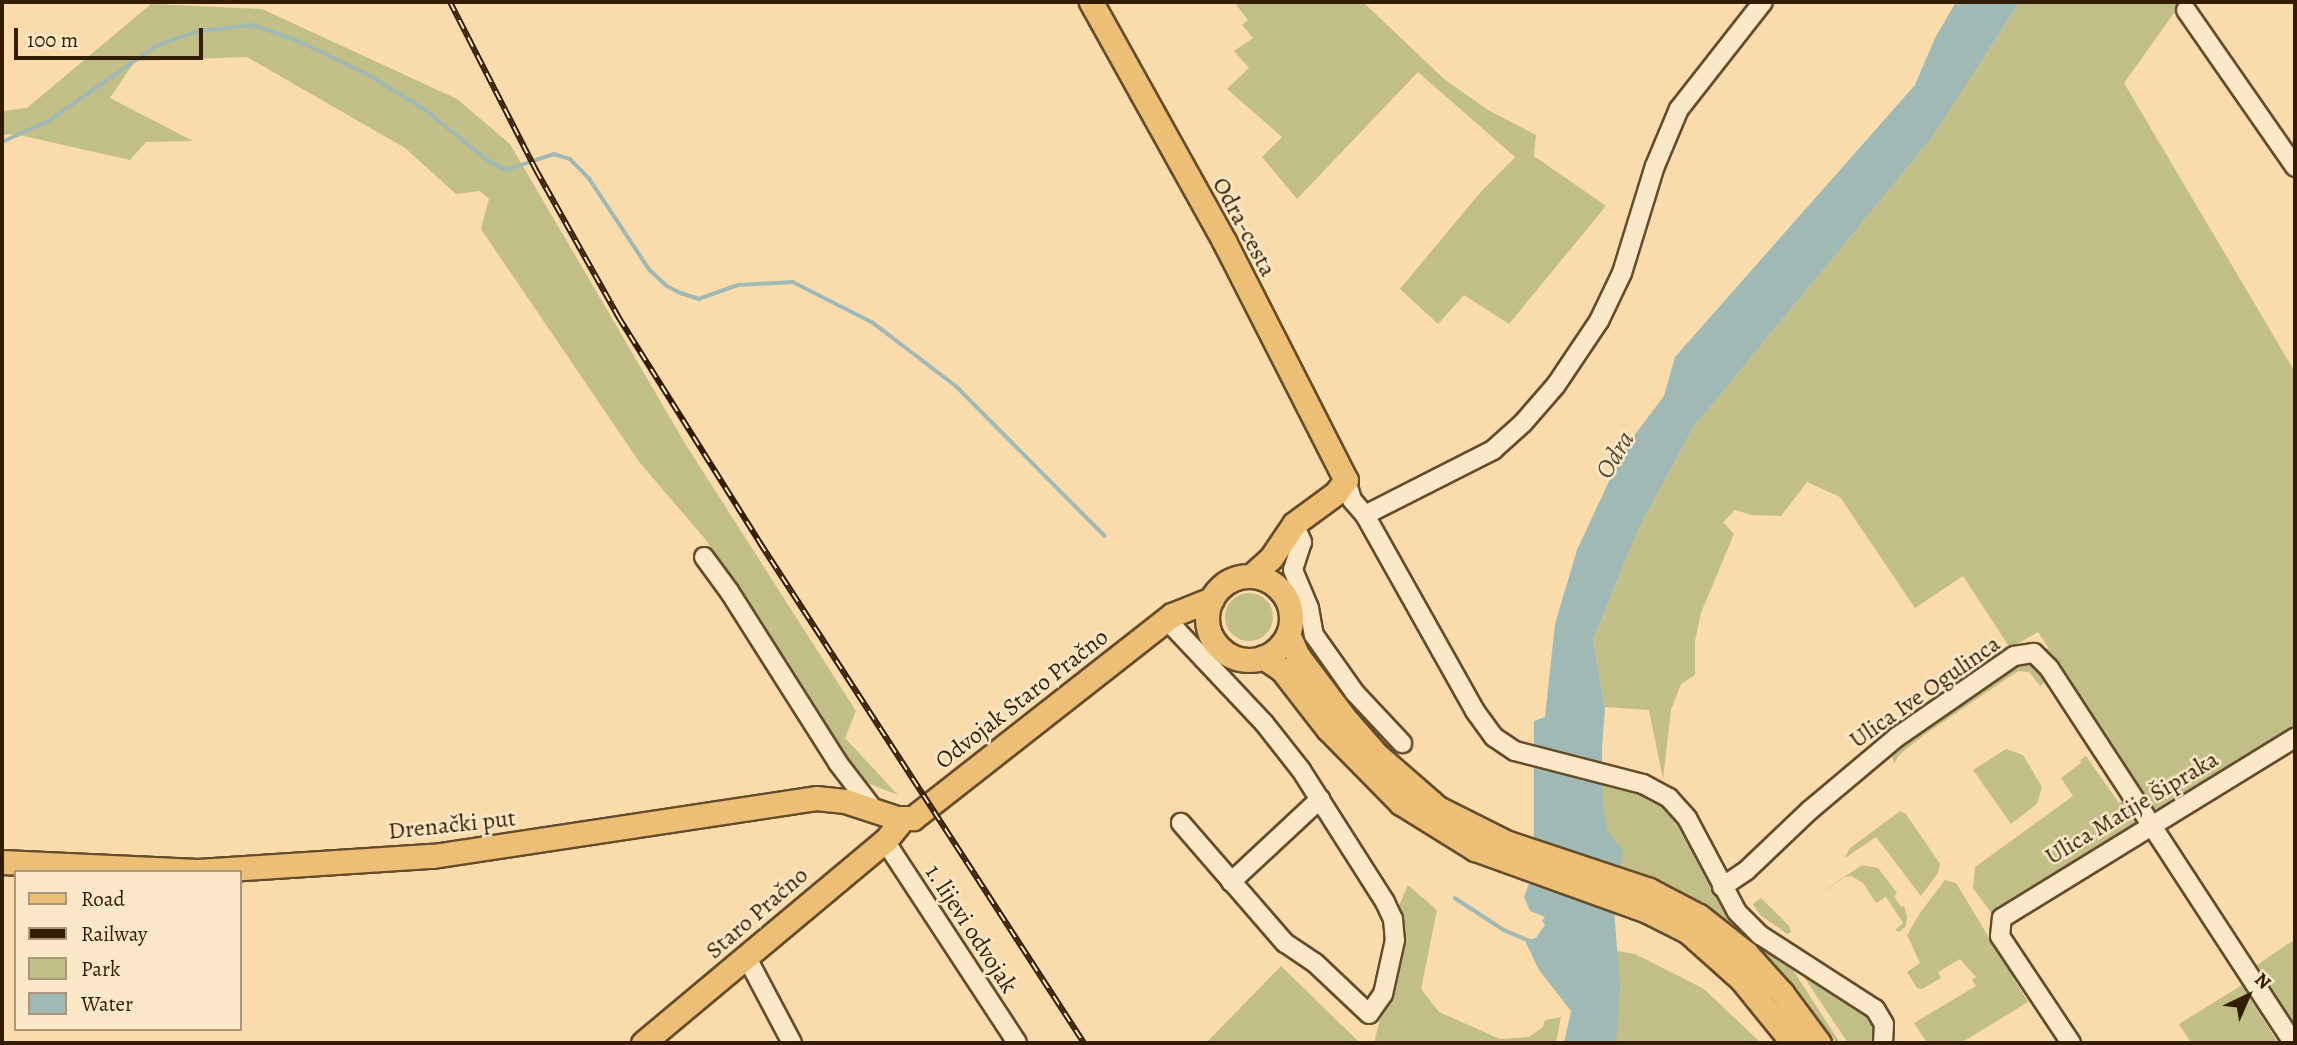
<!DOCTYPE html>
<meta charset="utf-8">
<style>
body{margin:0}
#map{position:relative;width:2297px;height:1045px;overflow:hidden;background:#f9dbac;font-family:Alegreya,serif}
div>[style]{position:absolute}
.green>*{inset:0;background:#c1bf87}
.round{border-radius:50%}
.water>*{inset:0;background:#a1b9b4}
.stream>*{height:3.5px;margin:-1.75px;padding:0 1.75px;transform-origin:1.75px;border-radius:1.75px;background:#a1b9b4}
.roads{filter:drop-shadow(2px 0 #654c2b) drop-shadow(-2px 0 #654c2b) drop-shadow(0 2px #654c2b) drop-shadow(0 -2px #654c2b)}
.minor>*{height:18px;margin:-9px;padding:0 9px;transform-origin:9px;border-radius:9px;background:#fbe8c9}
.major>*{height:23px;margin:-11.5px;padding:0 11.5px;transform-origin:11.5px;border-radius:11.5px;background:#ecbe76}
.major>.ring{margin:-11.5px;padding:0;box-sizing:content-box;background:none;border:23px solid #ecbe76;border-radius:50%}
.rail>*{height:6px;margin-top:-3px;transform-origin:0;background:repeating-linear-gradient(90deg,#fbe8c9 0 10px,#341c00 0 20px);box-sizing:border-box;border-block:2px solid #341c00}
span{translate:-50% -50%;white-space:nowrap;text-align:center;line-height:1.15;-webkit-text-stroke:5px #fbe8c9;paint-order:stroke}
.street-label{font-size:24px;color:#341c00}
.water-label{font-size:26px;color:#554b36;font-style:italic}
.frame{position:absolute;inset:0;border:4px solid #341c00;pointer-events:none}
.legend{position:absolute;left:14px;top:870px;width:228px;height:161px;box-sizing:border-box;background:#fbe8c9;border:2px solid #ab9679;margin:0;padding:9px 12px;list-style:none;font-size:21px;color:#341c00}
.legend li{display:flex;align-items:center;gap:14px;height:35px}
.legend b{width:35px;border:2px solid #ab9679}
.north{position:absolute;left:2213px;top:961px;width:70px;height:70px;-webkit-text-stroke:5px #fbe8c9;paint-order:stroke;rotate:44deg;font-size:19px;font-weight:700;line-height:28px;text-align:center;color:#341c00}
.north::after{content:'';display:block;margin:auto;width:24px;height:32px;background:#341c00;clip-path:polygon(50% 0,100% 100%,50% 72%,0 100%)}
.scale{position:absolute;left:14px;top:28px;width:189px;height:32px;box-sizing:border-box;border:4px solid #341c00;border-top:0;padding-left:9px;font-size:21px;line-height:24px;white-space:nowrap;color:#341c00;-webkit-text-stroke:5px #fbe8c9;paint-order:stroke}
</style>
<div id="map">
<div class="green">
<div style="clip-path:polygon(1234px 2px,1363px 2px,1444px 79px,1488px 110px,1536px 135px,1534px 156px,1606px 206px,1509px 324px,1464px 295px,1438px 324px,1400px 289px,1479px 194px,1515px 157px,1418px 72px,1297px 199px,1262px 157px,1282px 137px,1227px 89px,1249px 68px,1234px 51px,1253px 38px,1242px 25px,1248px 20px)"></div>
<div style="clip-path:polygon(2020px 2px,2182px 2px,2124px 83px,2295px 372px,2295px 730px,2167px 808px,2152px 809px,2045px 652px,2048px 647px,2038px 632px,2010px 648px,1963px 576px,1915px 608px,1840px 497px,1807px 482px,1781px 516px,1752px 515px,1735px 510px,1723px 522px,1734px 534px,1701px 613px,1695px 641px,1695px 675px,1681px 684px,1671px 710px,1663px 779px,1649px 710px,1605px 707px,1593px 640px,1639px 528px,1693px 428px,1931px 139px)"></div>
<div style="clip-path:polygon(151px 4px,262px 9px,457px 99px,510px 144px,686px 445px,856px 711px,845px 738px,898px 795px,862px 781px,757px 627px,706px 540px,640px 463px,481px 229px,489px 199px,480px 191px,456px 194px,405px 148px,247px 57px,135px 61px,110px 98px,193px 141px,146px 142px,130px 160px,15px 134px,2px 135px,2px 111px,27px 108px)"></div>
<div class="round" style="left:1225px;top:593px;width:48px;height:48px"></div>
<div style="clip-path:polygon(2031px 661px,2049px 680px,2040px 686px,2029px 672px,2018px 671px,1924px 735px,1899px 755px,1894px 764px,1892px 754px,1908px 738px,2015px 665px)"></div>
<div style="clip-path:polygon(2006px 749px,2023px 755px,2042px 787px,2037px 804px,2011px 824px,1973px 770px)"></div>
<div style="clip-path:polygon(2086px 756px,2119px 803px,2126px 799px,2136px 814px,2134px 828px,1992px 914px,1973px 888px,1975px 867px,2073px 796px,2061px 778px,2081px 763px,2080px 760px)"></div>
<div style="clip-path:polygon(1589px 778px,1639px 790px,1670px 811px,1731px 919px,1761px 945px,1788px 962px,1840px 1043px,1829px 1038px,1791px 987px,1750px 942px,1593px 860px)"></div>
<div style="clip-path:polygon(1900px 811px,1906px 814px,1940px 864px,1938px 873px,1921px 896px,1876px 837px,1845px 858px,1849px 849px)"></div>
<div style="clip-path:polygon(1862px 865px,1878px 868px,1897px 893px,1894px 896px,1901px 907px,1904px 906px,1907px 916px,1906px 926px,1899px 932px,1895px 930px,1903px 923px,1886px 897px,1876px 903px,1863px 883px,1851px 876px,1845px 877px,1810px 900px)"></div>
<div style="clip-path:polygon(1945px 880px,1956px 883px,2028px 1002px,1961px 1043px,1927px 1043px,1914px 1023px,1976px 986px,1972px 980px,1976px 977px,1960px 959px,1938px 972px,1941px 978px,1922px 989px,1917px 988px,1907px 972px,1920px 963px,1907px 935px,1920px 913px)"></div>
<div style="clip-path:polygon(1408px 885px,1437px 910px,1421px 989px,1439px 1012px,1500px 1039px,1529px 1037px,1543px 1027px,1545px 1020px,1561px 1017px,1556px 1043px,1374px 1043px,1400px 937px,1398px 908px)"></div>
<div style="clip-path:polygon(1761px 898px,1789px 926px,1791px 932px,1787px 934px,1760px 915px,1753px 904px)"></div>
<div style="clip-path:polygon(2295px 939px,2295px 1026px,2257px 965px)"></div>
<div style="clip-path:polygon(1606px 949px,1635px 954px,1704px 989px,1761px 1043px,1605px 1043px)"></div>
<div style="clip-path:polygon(1281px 966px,1360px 1043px,1206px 1043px)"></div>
<div style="clip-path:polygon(1798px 968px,1868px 1015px,1875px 1031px,1872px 1043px,1848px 1043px)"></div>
<div style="clip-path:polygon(2242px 985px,2278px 1043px,2191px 1043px,2179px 1024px)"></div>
</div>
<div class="water">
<div style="clip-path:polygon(1956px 2px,2020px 2px,1931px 139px,1693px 428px,1639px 528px,1593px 640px,1605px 707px,1602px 749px,1603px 805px,1607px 830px,1623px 851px,1614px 908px,1620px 987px,1617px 1031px,1616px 1043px,1564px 1043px,1571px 1011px,1539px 970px,1526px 943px,1528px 940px,1536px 938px,1545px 925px,1542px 921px,1545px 917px,1530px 911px,1524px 897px,1531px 878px,1534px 830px,1534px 721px,1545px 717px,1555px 624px,1577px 550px,1624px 449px,1664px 396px,1675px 357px,1915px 85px,1935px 38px)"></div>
</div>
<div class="stream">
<div style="left:2px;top:142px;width:53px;rotate:-24.6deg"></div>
<div style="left:50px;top:120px;width:129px;rotate:-34.9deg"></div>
<div style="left:156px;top:46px;width:46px;rotate:-19.2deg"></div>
<div style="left:199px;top:31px;width:54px;rotate:-6.3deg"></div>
<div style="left:253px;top:25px;width:46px;rotate:19.2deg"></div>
<div style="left:296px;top:40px;width:81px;rotate:25.6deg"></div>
<div style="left:369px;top:75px;width:67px;rotate:31.6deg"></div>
<div style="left:426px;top:110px;width:77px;rotate:39.2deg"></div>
<div style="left:486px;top:159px;width:23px;rotate:29deg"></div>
<div style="left:506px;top:170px;width:51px;rotate:-18.4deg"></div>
<div style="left:554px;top:154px;width:17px;rotate:17deg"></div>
<div style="left:570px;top:159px;width:27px;rotate:45deg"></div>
<div style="left:589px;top:178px;width:110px;rotate:56.5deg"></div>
<div style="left:650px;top:270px;width:23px;rotate:43deg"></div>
<div style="left:667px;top:286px;width:16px;rotate:27deg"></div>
<div style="left:681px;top:293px;width:19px;rotate:18deg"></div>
<div style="left:699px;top:299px;width:41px;rotate:-19.7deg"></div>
<div style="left:738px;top:285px;width:55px;rotate:-3.1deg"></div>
<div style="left:793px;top:282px;width:89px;rotate:26.9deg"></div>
<div style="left:872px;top:322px;width:106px;rotate:37.3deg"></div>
<div style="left:956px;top:386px;width:211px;rotate:45.2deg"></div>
<div style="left:1455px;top:898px;width:59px;rotate:33.1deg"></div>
<div style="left:1504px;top:930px;width:30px;rotate:23deg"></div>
</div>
<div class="roads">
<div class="minor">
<div style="left:2186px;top:10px;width:191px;rotate:55.2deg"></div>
<div style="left:1346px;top:480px;width:21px;rotate:73deg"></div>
<div style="left:1352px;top:500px;width:20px;rotate:49deg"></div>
<div style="left:1365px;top:515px;width:225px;rotate:60.7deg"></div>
<div style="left:1475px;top:711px;width:32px;rotate:54deg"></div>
<div style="left:1494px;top:737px;width:25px;rotate:34deg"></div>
<div style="left:1515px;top:751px;width:132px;rotate:14.5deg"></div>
<div style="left:1643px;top:784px;width:30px;rotate:28deg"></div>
<div style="left:1669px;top:798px;width:27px;rotate:48deg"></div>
<div style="left:1687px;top:818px;width:106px;rotate:62deg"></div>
<div style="left:1737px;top:912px;width:33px;rotate:45deg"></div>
<div style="left:1760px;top:935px;width:137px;rotate:32.8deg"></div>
<div style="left:1875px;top:1009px;width:17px;rotate:59deg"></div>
<div style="left:1884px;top:1024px;width:19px;rotate:93deg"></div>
<div style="left:1365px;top:515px;width:144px;rotate:-26.9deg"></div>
<div style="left:1493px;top:450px;width:40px;rotate:-42deg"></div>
<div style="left:1523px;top:423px;width:50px;rotate:-49deg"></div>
<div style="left:1556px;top:385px;width:77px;rotate:-56.1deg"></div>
<div style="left:1599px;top:321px;width:53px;rotate:-64.4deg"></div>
<div style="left:1622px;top:273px;width:112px;rotate:-72.9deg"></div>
<div style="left:1655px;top:166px;width:62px;rotate:-67.2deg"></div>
<div style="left:1679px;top:109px;width:136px;rotate:-51.9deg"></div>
<div style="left:1294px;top:524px;width:20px;rotate:66deg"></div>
<div style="left:1302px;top:542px;width:29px;rotate:108deg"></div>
<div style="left:1293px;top:570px;width:41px;rotate:67.2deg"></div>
<div style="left:1309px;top:608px;width:27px;rotate:80deg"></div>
<div style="left:1314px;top:635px;width:71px;rotate:54.7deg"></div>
<div style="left:1355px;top:693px;width:69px;rotate:46.8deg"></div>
<div style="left:704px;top:557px;width:42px;rotate:53.7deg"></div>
<div style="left:729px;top:591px;width:204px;rotate:57.6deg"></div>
<div style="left:838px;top:763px;width:59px;rotate:52.5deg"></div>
<div style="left:1166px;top:619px;width:143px;rotate:46.7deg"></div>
<div style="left:1264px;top:723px;width:60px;rotate:51.8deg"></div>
<div style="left:1301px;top:770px;width:156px;rotate:57.5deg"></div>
<div style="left:1385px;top:902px;width:19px;rotate:65deg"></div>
<div style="left:1393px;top:919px;width:21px;rotate:85deg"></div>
<div style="left:1395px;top:940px;width:55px;rotate:102.5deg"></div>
<div style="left:1383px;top:994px;width:24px;rotate:125deg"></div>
<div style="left:1369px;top:1014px;width:74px;rotate:-136.6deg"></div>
<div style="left:1315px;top:963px;width:36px;rotate:-146deg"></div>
<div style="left:1285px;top:943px;width:159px;rotate:-130.9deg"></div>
<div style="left:885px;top:841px;width:241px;rotate:56.8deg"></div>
<div style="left:1231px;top:882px;width:122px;rotate:-43deg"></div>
<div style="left:1722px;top:887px;width:30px;rotate:-34deg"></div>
<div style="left:1747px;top:870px;width:87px;rotate:-43.6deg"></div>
<div style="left:1810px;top:810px;width:114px;rotate:-40deg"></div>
<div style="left:1897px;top:737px;width:142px;rotate:-34.7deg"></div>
<div style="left:2014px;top:656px;width:20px;rotate:-9deg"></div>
<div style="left:2034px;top:653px;width:21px;rotate:45deg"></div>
<div style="left:2049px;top:668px;width:447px;rotate:56.9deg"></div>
<div style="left:747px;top:958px;width:96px;rotate:62.1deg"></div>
<div style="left:2071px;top:1043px;width:128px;rotate:-123.6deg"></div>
<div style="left:2000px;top:936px;width:18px;rotate:-84deg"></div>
<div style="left:2002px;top:918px;width:344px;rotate:-31.6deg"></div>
</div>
<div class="major">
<div style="left:1091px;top:2px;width:274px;rotate:60.9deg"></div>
<div style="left:1224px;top:241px;width:268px;rotate:63deg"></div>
<div style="left:1346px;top:480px;width:16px;rotate:128deg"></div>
<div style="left:1336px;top:493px;width:52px;rotate:143.6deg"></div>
<div style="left:1294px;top:524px;width:41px;rotate:124.1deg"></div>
<div style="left:1271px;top:558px;width:27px;rotate:138deg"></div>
<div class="ring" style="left:1207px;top:576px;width:61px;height:61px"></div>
<div style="left:1288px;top:634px;width:24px;rotate:66deg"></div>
<div style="left:1298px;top:656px;width:75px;rotate:53.1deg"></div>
<div style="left:1343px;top:716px;width:52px;rotate:48.9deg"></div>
<div style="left:1377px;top:755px;width:81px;rotate:41deg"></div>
<div style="left:1438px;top:808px;width:78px;rotate:26.6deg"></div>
<div style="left:1508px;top:843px;width:149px;rotate:18.4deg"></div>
<div style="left:1649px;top:890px;width:56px;rotate:27.5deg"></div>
<div style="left:1699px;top:916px;width:60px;rotate:38.2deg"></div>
<div style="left:1746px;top:953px;width:54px;rotate:48deg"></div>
<div style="left:1782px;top:993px;width:62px;rotate:53.5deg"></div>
<div style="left:1263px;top:657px;width:23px;rotate:34deg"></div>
<div style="left:1282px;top:670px;width:75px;rotate:52.1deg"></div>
<div style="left:1328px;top:729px;width:104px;rotate:45.4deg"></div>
<div style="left:1401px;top:803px;width:87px;rotate:31.9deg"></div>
<div style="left:1475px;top:849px;width:183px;rotate:19.8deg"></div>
<div style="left:1647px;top:911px;width:45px;rotate:26.6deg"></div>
<div style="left:1687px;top:931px;width:72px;rotate:41.6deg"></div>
<div style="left:1741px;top:979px;width:82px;rotate:50.9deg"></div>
<div style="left:2px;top:862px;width:196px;rotate:2.6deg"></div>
<div style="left:198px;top:871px;width:235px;rotate:-3.7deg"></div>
<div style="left:433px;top:856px;width:387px;rotate:-8.6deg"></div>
<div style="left:816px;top:798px;width:29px;rotate:6deg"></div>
<div style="left:845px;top:801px;width:55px;rotate:18.1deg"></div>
<div style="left:897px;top:818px;width:16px"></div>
<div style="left:913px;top:818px;width:329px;rotate:-38.1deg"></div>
<div style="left:1172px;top:615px;width:43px;rotate:-21.8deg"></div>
<div style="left:643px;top:1043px;width:315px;rotate:-39.9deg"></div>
<div style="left:885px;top:841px;width:28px;rotate:-51deg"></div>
</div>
</div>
<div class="rail">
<div style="left:450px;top:2px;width:189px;rotate:62.9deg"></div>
<div style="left:536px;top:170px;width:170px;rotate:60.7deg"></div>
<div style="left:619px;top:318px;width:266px;rotate:57.9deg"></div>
<div style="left:760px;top:543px;width:596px;rotate:57.06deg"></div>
</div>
<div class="street-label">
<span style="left:1244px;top:227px;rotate:62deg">Odra-cesta</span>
<span style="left:1925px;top:692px;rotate:-35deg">Ulica Ive Ogulinca</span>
<span style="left:1022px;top:699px;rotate:-38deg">Odvojak Staro Pračno</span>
<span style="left:2132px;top:808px;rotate:-31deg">Ulica Matije Šipraka</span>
<span style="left:452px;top:825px;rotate:-6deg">Drenački put</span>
<span style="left:757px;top:913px;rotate:-41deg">Staro Pračno</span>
<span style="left:971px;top:929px;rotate:57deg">1. lijevi odvojak</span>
</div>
<div class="water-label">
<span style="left:1615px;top:455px;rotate:-59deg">Odra</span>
</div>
<div class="frame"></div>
<ul class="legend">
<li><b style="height:9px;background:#ecbe76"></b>Road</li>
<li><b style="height:9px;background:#341c00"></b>Railway</li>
<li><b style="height:19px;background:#c1bf87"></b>Park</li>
<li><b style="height:19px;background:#a1b9b4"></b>Water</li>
</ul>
<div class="north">N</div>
<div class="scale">100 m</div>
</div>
